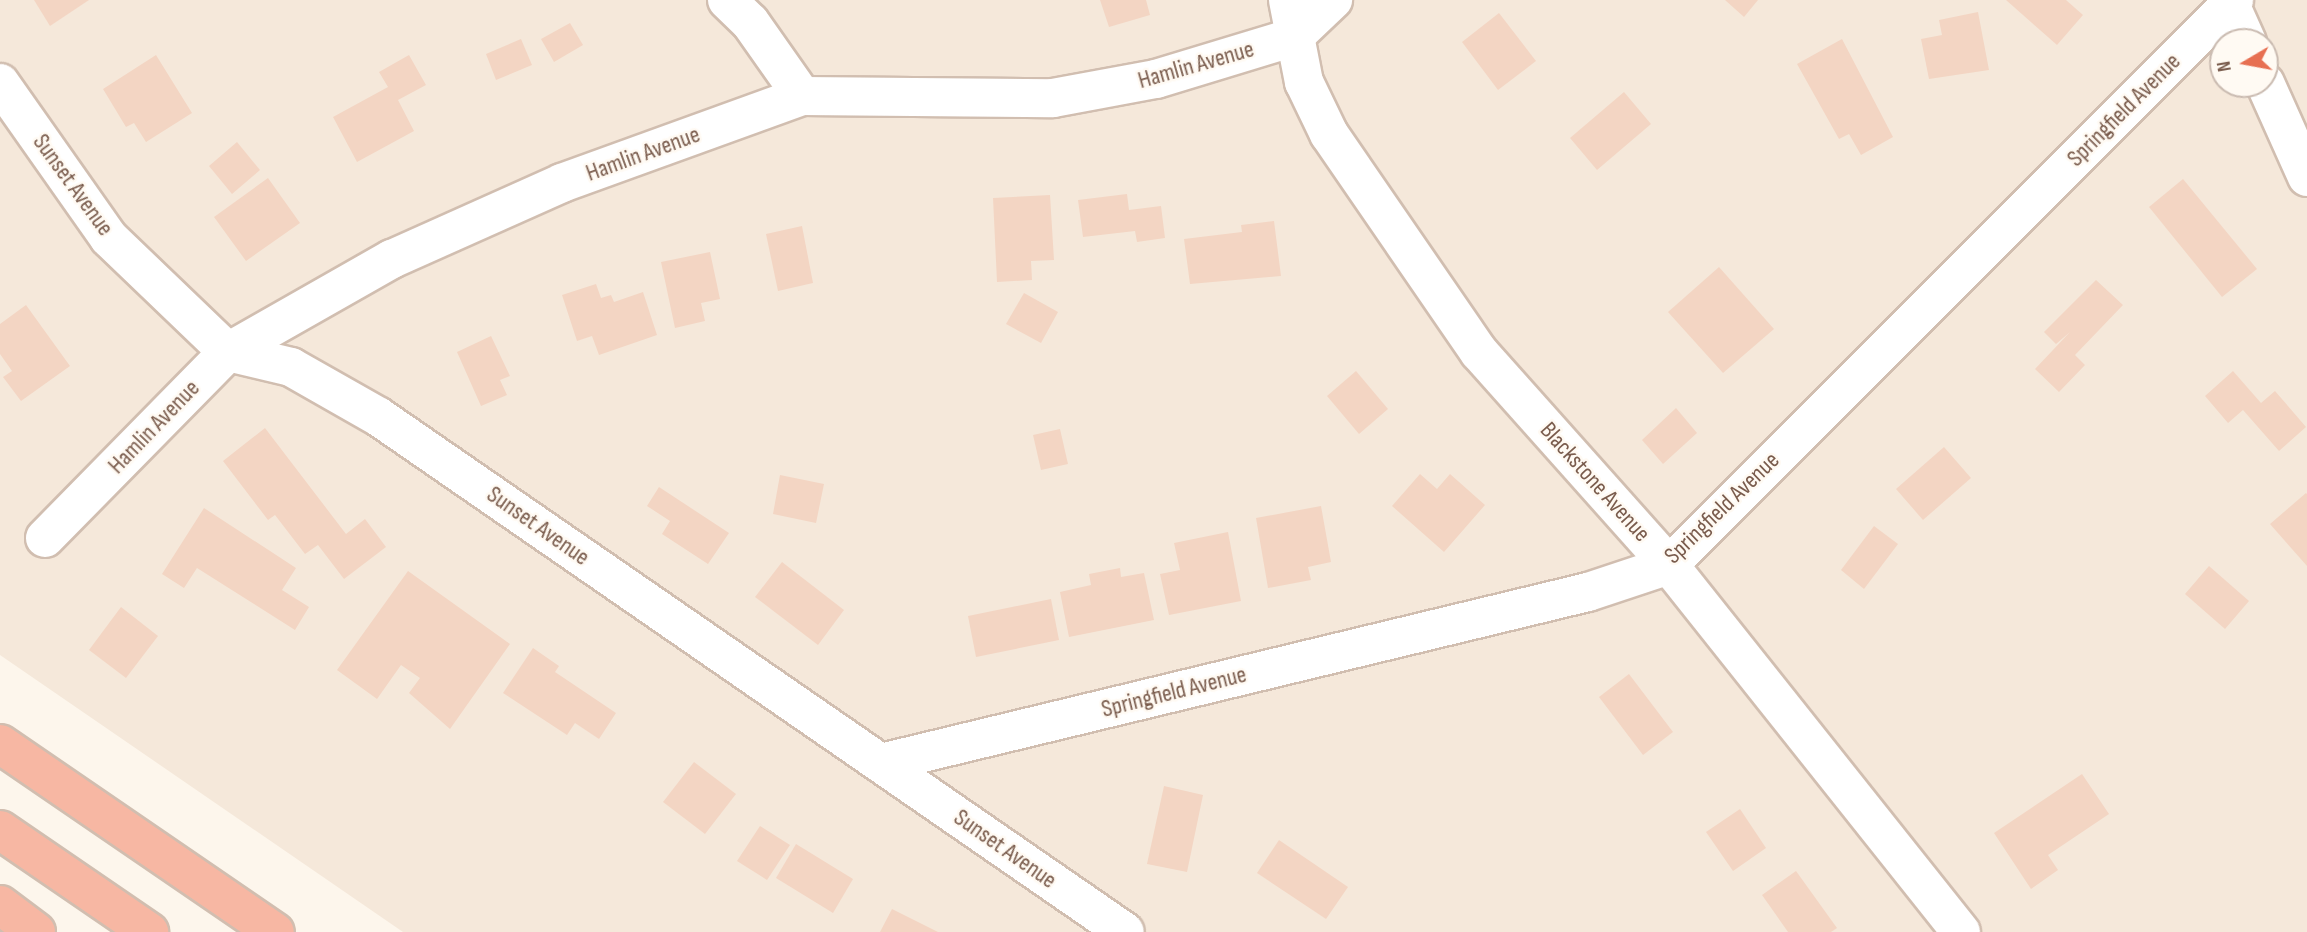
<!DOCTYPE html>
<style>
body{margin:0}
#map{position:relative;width:2307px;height:932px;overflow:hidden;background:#fdf6ec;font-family:"Sofia Sans Condensed",sans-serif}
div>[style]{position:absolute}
.residential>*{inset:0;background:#f5e8da}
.building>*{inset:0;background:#f3d5c3}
.roads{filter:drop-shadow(2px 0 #d1beb0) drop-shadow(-2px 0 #d1beb0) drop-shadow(0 2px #d1beb0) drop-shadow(0 -2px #d1beb0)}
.minor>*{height:38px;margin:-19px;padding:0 19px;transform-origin:19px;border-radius:19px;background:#fff}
.highway>*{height:38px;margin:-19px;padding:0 19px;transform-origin:19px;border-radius:19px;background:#f7b7a3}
span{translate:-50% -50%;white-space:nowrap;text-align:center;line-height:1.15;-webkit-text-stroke:5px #fffaf3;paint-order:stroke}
.street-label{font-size:24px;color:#7a5c4d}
.north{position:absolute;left:2209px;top:28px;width:70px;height:70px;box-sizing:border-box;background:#fffaf3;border:2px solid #cabbb1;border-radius:50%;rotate:260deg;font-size:19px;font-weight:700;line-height:28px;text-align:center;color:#7a5c4d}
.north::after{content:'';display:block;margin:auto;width:24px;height:32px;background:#e76f51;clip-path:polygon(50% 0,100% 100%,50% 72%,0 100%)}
</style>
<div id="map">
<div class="residential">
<div style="clip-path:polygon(evenodd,0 0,2307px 0,2307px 932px,403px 932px,0 655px,0 0,2223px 42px,2265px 42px,2265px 84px,2223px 84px,2223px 42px)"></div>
</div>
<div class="building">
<div style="clip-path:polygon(34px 0,89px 0,50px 26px)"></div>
<div style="clip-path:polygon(1100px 0,1146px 0,1150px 15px,1109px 27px)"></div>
<div style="clip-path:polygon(1725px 0,1758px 0,1744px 17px)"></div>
<div style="clip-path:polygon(2006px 0,2066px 0,2083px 15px,2057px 45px)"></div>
<div style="clip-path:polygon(1978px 12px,1989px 70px,1929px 79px,1921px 39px,1942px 35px,1939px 20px)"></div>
<div style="clip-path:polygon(1499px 13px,1536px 61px,1498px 90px,1462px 42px)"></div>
<div style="clip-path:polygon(570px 23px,583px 45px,554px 62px,541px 39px)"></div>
<div style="clip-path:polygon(521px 39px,532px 65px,496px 80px,486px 54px)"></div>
<div style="clip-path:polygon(1842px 39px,1893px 137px,1861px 155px,1849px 134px,1839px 139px,1797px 64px)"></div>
<div style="clip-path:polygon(156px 55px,192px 113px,146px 142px,134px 123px,126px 127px,103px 89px)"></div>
<div style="clip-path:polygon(409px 55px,426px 85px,398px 100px,414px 131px,357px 162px,333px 117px,388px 87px,379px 72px)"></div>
<div style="clip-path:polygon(1624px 92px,1651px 124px,1597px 170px,1570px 138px)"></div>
<div style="clip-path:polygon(237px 142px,260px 170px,232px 194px,209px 166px)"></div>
<div style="clip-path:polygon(268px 178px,300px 223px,246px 261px,214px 217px)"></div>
<div style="clip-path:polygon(2183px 179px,2257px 269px,2222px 297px,2149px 207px)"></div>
<div style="clip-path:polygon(1127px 194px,1129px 210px,1161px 206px,1165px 238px,1137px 242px,1135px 231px,1083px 237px,1078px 200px)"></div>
<div style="clip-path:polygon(1050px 195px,1054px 260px,1031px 261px,1032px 280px,997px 282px,993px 198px)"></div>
<div style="clip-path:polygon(1274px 221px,1281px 276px,1190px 284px,1184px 239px,1242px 232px,1241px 225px)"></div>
<div style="clip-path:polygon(802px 226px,813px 283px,778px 291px,766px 234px)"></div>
<div style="clip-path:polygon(710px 252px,720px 299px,701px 303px,705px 321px,675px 328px,661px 262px)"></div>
<div style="clip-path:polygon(1719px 267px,1774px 329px,1723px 373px,1668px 312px)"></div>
<div style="clip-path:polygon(2096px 280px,2123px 305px,2075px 355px,2085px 365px,2059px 392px,2035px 369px,2070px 332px,2056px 344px,2044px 332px)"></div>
<div style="clip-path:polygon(596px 284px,601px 298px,611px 295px,614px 302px,643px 292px,657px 335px,599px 355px,592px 336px,577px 341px,562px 295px)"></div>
<div style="clip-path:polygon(1024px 293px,1058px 312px,1041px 343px,1006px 324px)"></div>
<div style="clip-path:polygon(26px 305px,70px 366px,21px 401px,3px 377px,12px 371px,0 354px,0 324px)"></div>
<div style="clip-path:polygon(491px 336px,510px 376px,500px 380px,507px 395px,481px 406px,457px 352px)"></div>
<div style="clip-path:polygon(1356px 371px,1388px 409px,1359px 434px,1327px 396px)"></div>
<div style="clip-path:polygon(2233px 371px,2261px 403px,2275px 391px,2306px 427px,2279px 451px,2243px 410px,2228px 423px,2205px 396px)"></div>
<div style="clip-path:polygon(1676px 408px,1697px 433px,1663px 464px,1642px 440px)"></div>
<div style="clip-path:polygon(265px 428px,346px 534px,365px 519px,386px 547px,344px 579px,318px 545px,305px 554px,275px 515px,268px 520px,223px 461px)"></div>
<div style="clip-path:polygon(1060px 429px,1068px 464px,1041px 470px,1033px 435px)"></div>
<div style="clip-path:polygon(1944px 447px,1971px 478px,1923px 520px,1896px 489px)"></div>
<div style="clip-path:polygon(1420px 474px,1437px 489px,1450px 474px,1485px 505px,1444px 552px,1392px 506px)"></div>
<div style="clip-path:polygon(780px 475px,824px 484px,816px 523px,773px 514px)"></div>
<div style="clip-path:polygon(659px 487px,729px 533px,708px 564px,662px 534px,670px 521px,647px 506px)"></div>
<div style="clip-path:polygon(2306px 493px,2307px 494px,2307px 566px,2270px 524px)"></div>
<div style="clip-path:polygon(1321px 506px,1331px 562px,1308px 567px,1311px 580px,1268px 588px,1256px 518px)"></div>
<div style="clip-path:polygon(204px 508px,296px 568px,282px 590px,309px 607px,295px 630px,197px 568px,184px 588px,162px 574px)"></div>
<div style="clip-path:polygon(1874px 526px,1898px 544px,1864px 589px,1841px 570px)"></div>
<div style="clip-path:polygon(1228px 532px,1241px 601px,1169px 615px,1160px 574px,1180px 570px,1174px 543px)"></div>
<div style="clip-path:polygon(782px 562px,844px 610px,818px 645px,755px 597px)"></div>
<div style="clip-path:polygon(2209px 566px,2249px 601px,2225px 629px,2185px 594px)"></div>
<div style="clip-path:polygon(1120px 568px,1121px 577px,1144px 573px,1154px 620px,1069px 637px,1060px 592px,1091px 585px,1089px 574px)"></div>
<div style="clip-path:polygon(408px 571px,510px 644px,450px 729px,409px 693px,420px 678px,401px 665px,377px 699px,337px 670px)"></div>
<div style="clip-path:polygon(1051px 599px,1059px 640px,976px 657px,968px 616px)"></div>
<div style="clip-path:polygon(121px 607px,158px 636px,126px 678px,89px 650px)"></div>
<div style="clip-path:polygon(533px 648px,559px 666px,555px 672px,616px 713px,599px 739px,575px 723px,567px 735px,503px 693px)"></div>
<div style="clip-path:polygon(1629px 674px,1673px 732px,1643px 755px,1599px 697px)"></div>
<div style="clip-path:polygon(694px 762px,736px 794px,705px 834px,663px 802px)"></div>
<div style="clip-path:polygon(2082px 774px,2109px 814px,2048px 855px,2058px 870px,2031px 889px,1994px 833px)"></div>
<div style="clip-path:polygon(1164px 786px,1203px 795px,1187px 872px,1147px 864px)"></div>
<div style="clip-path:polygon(1740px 809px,1766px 848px,1733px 871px,1706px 832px)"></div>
<div style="clip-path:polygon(760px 826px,790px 845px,767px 880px,737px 861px)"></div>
<div style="clip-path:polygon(1279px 840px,1348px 887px,1326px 919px,1257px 873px)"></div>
<div style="clip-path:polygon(796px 844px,853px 879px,833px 913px,776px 878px)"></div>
<div style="clip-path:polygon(1796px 871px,1837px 928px,1831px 932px,1788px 932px,1762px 895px)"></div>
<div style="clip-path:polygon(892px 909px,938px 932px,880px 932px)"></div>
</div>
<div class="roads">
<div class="minor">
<div style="left:727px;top:0;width:32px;rotate:44deg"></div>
<div style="left:750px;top:22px;width:90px;rotate:54.9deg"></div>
<div style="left:1288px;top:0;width:84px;rotate:79deg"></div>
<div style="left:1304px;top:82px;width:58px;rotate:64.3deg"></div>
<div style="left:1329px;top:134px;width:265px;rotate:55.5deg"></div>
<div style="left:1479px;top:352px;width:285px;rotate:48.3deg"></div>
<div style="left:1669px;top:565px;width:469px;rotate:51.5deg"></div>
<div style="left:2230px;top:4px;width:42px;rotate:65.9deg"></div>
<div style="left:0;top:83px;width:189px;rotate:54.9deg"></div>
<div style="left:109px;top:238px;width:165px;rotate:43.8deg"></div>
<div style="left:228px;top:352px;width:65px;rotate:13.4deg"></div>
<div style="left:291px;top:367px;width:101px;rotate:29.6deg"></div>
<div style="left:379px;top:417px;width:906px;rotate:34.62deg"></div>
<div style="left:2265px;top:83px;width:103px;rotate:65.9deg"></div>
<div style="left:45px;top:538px;width:261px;rotate:-45.5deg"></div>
<div style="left:228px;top:352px;width:189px;rotate:-29.6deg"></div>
<div style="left:392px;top:259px;width:186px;rotate:-24.1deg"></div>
<div style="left:562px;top:183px;width:255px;rotate:-19.9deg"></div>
<div style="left:802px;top:96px;width:251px;rotate:0.5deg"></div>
<div style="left:1053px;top:98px;width:105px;rotate:-10.5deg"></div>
<div style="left:1156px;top:79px;width:144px;rotate:-16.9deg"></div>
<div style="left:1294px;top:37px;width:54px;rotate:-43.5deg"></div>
<div style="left:881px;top:763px;width:727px;rotate:-13.6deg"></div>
<div style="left:1588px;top:592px;width:85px;rotate:-18.4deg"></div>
<div style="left:1669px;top:565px;width:799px;rotate:-45deg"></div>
</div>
<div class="highway">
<div style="left:0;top:744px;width:333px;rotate:34.4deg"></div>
<div style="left:0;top:830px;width:181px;rotate:34.4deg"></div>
<div style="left:0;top:905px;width:45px;rotate:36.9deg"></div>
</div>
</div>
<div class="street-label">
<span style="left:1196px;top:65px;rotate:-16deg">Hamlin Avenue</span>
<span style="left:2124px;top:110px;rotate:-45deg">Springfield Avenue</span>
<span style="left:643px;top:154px;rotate:-20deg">Hamlin Avenue</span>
<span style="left:73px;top:185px;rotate:54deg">Sunset Avenue</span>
<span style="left:154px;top:427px;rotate:-46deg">Hamlin Avenue</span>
<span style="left:1595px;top:482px;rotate:48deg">Blackstone Avenue</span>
<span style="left:1722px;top:508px;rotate:-44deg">Springfield Avenue</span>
<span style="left:538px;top:526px;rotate:35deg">Sunset Avenue</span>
<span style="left:1174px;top:692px;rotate:-14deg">Springfield Avenue</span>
<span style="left:1005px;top:849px;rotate:35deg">Sunset Avenue</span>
</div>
<div class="north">N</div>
</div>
